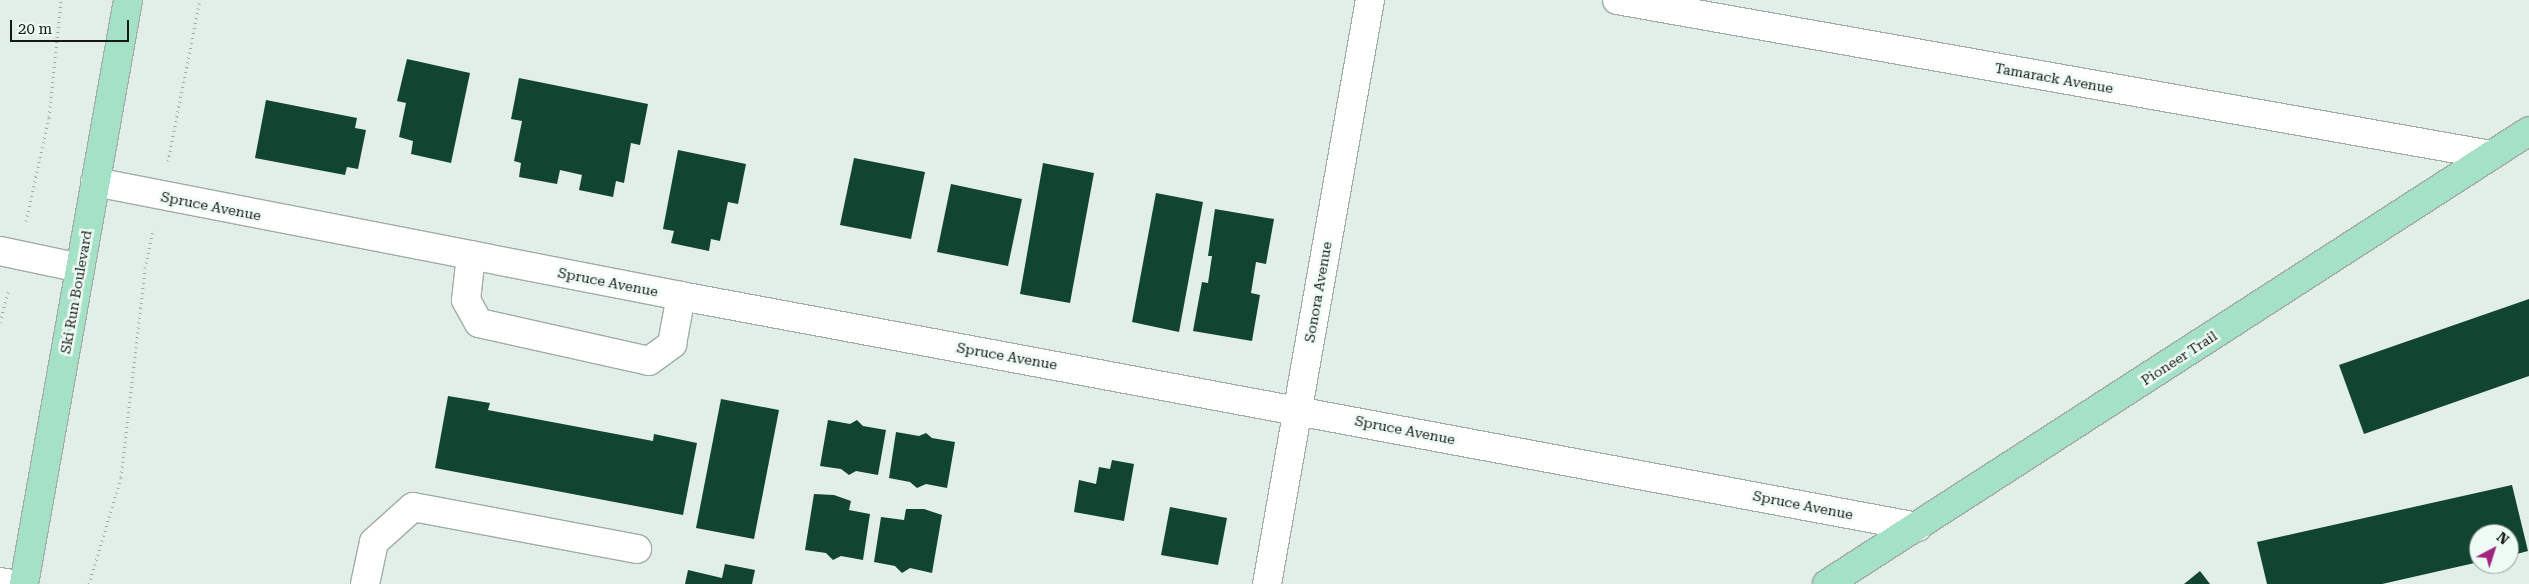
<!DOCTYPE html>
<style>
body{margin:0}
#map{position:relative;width:2529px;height:584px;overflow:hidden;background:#e2eee8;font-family:"Roboto Serif",serif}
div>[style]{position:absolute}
.building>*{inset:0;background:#114531}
.path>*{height:3px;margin-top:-1.5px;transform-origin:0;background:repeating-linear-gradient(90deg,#a1aba6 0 1px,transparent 0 5px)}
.roads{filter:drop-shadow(1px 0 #a0aca5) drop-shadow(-1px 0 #a0aca5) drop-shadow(0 1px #a0aca5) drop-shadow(0 -1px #a0aca5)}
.minor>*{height:28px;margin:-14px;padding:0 14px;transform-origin:14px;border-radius:14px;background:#fff}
.major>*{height:28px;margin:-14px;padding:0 14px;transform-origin:14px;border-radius:14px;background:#a4e1c6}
span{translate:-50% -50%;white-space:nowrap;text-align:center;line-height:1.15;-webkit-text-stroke:5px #effcf5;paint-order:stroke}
.street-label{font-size:14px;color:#141916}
.north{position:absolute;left:2469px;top:524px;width:50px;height:50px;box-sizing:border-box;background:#effcf5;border:1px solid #97a19c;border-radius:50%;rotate:40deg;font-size:14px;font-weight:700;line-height:20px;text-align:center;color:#141916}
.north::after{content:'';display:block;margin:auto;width:18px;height:22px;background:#a0267c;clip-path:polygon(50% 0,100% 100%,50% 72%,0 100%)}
.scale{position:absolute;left:10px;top:20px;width:119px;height:22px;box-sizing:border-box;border:2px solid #141916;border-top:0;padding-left:6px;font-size:15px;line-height:18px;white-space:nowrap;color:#141916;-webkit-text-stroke:4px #effcf5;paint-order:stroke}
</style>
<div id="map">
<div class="building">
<div style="clip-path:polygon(407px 59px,470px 73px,451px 163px,411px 154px,413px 141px,399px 137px,406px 103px,397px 101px)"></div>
<div style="clip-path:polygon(519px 78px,648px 104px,640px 145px,631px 143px,624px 183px,616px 181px,613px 197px,579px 190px,582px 175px,560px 170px,557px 184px,519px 177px,521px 163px,514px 161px,522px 121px,511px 119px)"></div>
<div style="clip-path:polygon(266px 100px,357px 118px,355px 128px,366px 130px,358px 169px,347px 167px,345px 175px,255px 158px)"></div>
<div style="clip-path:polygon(678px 150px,746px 164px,738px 204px,728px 202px,720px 241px,711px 239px,709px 251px,671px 243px,674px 231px,663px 229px)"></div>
<div style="clip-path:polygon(854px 158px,925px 172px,911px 239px,840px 225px)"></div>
<div style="clip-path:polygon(1043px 163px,1094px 173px,1070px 303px,1020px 294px)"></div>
<div style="clip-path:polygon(951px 184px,1022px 199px,1008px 266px,937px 252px)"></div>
<div style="clip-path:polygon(1156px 193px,1203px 202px,1179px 332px,1132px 322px)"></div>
<div style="clip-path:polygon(1215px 209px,1274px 219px,1266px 264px,1256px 262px,1251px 293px,1260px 295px,1252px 341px,1193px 331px,1202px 282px,1208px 283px,1212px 256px,1208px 256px)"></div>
<div style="clip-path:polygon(2529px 299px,2529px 376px,2364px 434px,2339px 365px)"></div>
<div style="clip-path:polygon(448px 396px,490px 403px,488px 410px,653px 441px,654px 434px,697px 443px,683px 515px,435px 468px)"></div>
<div style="clip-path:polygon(721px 399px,779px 410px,754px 539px,696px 528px)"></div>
<div style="clip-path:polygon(828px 420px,850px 424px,857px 420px,863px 426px,886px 430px,878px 475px,856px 471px,849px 475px,841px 469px,820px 466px)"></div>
<div style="clip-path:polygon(896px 432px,919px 436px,926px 433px,932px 438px,955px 442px,947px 488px,926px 484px,917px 488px,910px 482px,889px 478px)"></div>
<div style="clip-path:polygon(1112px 460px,1134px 464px,1124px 521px,1074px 512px,1079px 480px,1096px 484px,1099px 467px,1110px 469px)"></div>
<div style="clip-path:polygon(2512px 485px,2528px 551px,2509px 556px,2509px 534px,2479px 534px,2479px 562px,2382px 584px,2267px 584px,2257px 542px)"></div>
<div style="clip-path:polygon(814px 494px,834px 495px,851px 501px,849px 510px,870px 514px,863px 560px,841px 556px,833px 560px,826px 553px,805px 550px)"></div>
<div style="clip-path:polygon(1170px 507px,1227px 518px,1218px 565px,1161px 555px)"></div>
<div style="clip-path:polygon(906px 509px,924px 509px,942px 515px,932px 573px,910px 568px,902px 573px,895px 566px,874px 562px,881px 517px,904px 520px)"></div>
<div style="clip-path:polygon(725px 564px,755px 570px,752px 584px,685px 584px,688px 570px,722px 578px)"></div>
<div style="clip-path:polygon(2200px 571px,2210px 584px,2184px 584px)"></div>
</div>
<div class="path">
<div style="left:168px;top:161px;width:164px;rotate:-78.8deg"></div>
<div style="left:26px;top:221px;width:107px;rotate:-77.5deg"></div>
<div style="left:49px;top:117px;width:118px;rotate:-84.1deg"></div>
<div style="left:0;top:322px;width:34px;rotate:-75deg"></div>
<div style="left:89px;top:584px;width:112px;rotate:-73.3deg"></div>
<div style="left:121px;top:477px;width:210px;rotate:-83.4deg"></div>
<div style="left:145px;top:268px;width:40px;rotate:-78deg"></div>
</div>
<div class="roads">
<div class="minor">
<div style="left:1617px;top:0;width:888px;rotate:10.06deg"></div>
<div style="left:95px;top:182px;width:597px;rotate:11.01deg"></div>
<div style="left:681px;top:296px;width:1258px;rotate:10.58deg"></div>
<div style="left:0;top:251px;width:82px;rotate:12deg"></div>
<div style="left:471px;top:255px;width:45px;rotate:96.3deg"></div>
<div style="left:466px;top:300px;width:26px;rotate:61deg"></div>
<div style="left:479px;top:323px;width:174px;rotate:12.6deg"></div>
<div style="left:649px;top:361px;width:29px;rotate:-36deg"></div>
<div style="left:672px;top:344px;width:49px;rotate:-79.4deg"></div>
<div style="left:0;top:582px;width:11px;rotate:10deg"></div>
<div style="left:365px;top:584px;width:43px;rotate:-77.9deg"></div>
<div style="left:374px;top:542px;width:52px;rotate:-41.9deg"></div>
<div style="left:413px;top:507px;width:228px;rotate:10.6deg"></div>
<div style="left:1267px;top:584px;width:593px;rotate:-80deg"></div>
</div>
<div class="major">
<div style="left:24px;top:584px;width:593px;rotate:-79.9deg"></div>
<div style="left:1827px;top:584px;width:835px;rotate:-32.83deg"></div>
</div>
</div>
<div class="street-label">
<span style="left:2054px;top:78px;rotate:10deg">Tamarack Avenue</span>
<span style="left:211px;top:206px;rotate:11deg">Spruce Avenue</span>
<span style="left:608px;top:282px;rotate:11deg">Spruce Avenue</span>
<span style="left:76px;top:292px;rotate:-80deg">Ski Run Boulevard</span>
<span style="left:1318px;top:292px;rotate:-80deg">Sonora Avenue</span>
<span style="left:1007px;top:356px;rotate:10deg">Spruce Avenue</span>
<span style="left:2179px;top:358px;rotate:-33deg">Pioneer Trail</span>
<span style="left:1405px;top:430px;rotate:11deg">Spruce Avenue</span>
<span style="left:1803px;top:505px;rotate:11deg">Spruce Avenue</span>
</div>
<div class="north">N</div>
<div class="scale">20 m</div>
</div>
